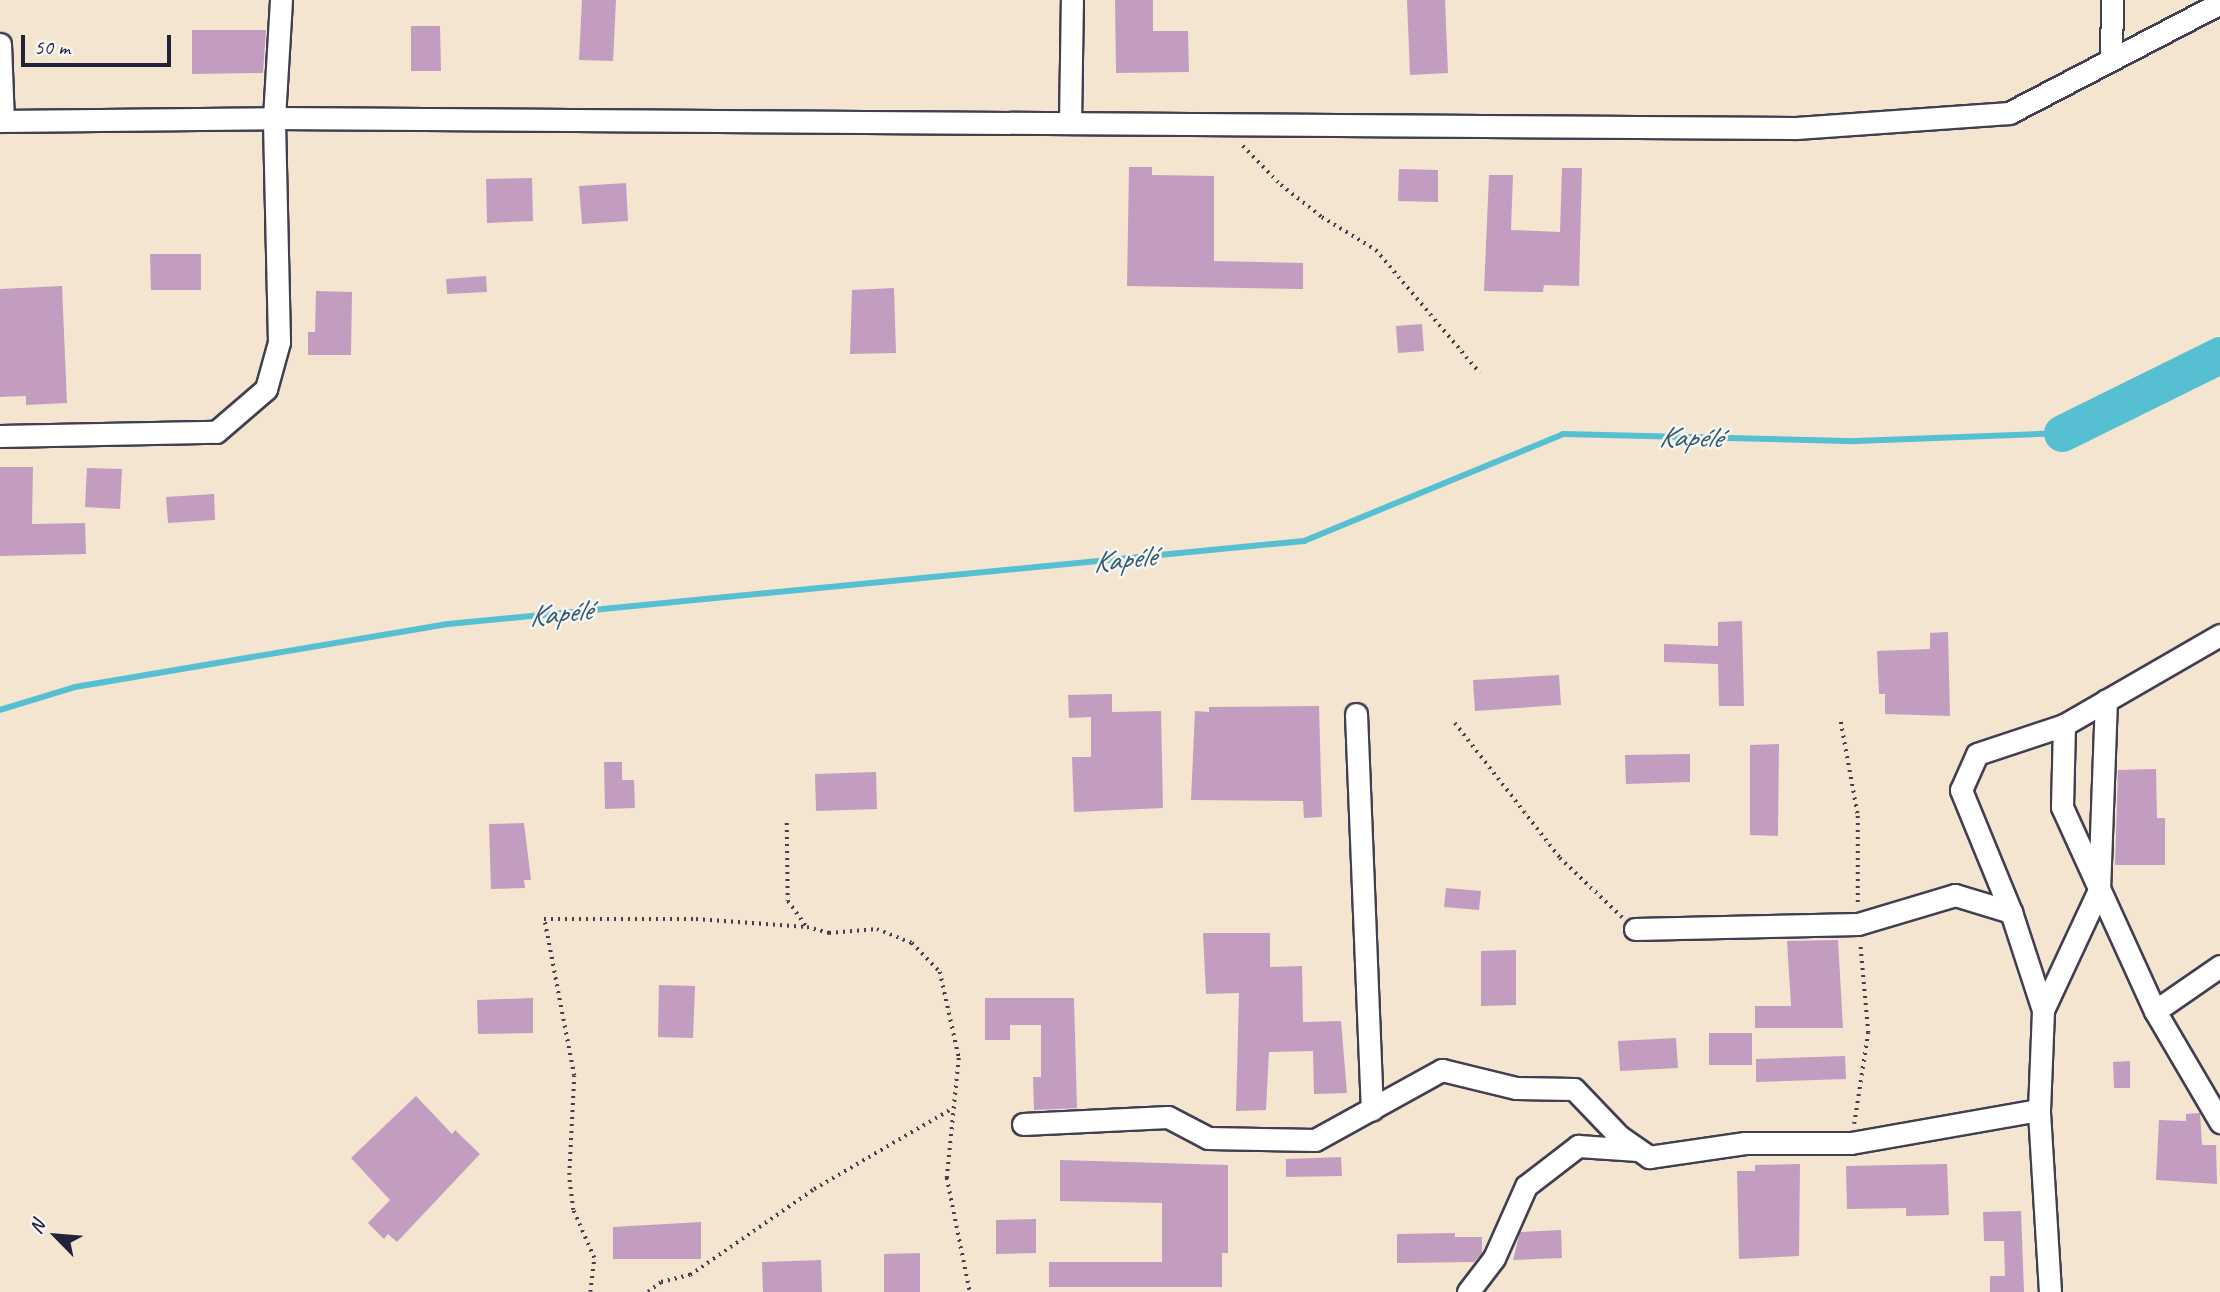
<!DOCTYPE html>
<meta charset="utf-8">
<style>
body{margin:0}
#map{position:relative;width:2220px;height:1292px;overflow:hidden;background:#f4e5d0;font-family:Caveat,sans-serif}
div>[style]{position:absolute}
.stream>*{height:6px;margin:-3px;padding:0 3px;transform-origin:3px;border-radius:3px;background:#56c0d2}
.river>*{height:37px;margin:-18.5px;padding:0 18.5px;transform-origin:18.5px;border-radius:18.5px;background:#56c0d2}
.building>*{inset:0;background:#c29dbf}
.path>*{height:3.5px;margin-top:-1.75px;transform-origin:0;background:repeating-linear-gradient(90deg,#423f51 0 2px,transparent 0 7px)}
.roads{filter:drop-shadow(2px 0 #423f51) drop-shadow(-2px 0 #423f51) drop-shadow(0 2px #423f51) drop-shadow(0 -2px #423f51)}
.street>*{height:21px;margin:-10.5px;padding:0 10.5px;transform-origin:10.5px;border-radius:10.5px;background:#fff}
span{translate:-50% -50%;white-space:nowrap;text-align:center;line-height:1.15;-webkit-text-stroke:5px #f6f6f2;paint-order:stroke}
.water-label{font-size:30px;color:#345970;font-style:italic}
.north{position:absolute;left:21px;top:1201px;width:70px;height:70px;-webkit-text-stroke:5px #f6f6f2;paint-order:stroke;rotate:295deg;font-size:19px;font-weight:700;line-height:28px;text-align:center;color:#22223b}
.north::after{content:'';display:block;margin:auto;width:24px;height:32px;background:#22223b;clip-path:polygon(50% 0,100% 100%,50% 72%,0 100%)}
.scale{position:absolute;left:21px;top:35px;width:150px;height:32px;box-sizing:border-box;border:4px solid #22223b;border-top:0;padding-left:9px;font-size:21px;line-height:24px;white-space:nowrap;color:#22223b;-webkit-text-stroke:5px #f6f6f2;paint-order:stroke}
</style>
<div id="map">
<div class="stream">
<div style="left:0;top:710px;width:78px;rotate:-17deg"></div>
<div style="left:75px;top:687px;width:378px;rotate:-9.6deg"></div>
<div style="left:448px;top:624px;width:860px;rotate:-5.54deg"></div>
<div style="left:1304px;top:541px;width:280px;rotate:-22.4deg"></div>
<div style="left:1563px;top:434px;width:293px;rotate:1.4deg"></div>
<div style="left:1856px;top:441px;width:206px;rotate:-2.2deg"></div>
</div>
<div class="river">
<div style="left:2062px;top:433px;width:176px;rotate:-26.3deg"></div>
</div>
<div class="building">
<div style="clip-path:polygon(582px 0,616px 0,613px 61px,579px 60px)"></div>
<div style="clip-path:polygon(1115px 0,1153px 0,1153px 31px,1188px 31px,1189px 72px,1116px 73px)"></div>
<div style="clip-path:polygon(1407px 0,1445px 0,1448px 73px,1410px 75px)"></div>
<div style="clip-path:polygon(411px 26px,440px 26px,441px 71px,411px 71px)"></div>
<div style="clip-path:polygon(192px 30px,266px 30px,263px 73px,192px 74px)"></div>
<div style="clip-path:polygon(1129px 167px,1152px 167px,1152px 175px,1214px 176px,1214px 261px,1303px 263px,1303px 289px,1127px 286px)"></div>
<div style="clip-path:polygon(1562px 168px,1582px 168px,1579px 286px,1544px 285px,1543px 292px,1484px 291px,1489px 175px,1513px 175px,1511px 230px,1560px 232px)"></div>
<div style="clip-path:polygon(1399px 169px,1438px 170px,1438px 202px,1398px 201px)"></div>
<div style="clip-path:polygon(532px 178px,533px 221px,487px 223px,486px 179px)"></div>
<div style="clip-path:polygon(626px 183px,628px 221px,582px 224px,579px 186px)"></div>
<div style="clip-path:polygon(150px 254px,201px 254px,201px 290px,151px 290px)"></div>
<div style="clip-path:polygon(486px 276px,487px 292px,447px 294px,446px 279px)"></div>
<div style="clip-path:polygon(62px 286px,67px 403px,26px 405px,26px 396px,0 397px,0 289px)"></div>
<div style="clip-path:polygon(894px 288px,896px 353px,850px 354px,852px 290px)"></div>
<div style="clip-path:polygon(316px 291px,352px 292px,351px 355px,308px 355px,308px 332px,315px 332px)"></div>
<div style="clip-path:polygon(1422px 324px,1424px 351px,1398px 353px,1396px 326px)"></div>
<div style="clip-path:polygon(0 467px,33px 467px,32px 524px,85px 523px,86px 554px,0 556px)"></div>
<div style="clip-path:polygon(87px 468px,122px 469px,120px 509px,85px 507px)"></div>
<div style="clip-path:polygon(214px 494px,215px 520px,168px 523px,166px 497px)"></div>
<div style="clip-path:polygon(1742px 621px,1744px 706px,1719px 706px,1718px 664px,1664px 662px,1664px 644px,1718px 646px,1718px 622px)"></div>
<div style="clip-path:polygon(1948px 632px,1950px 716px,1885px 714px,1885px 694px,1879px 694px,1877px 651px,1930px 649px,1930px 633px)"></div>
<div style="clip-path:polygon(1559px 675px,1561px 705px,1475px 711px,1473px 680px)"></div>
<div style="clip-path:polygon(1112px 694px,1112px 712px,1161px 711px,1163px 808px,1074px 812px,1072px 757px,1091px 757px,1091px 717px,1069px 718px,1068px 695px)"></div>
<div style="clip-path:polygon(1319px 706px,1322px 817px,1304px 818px,1303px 801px,1191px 800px,1195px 711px,1209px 712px,1209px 707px)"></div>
<div style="clip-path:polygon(1779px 744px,1778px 836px,1750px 835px,1750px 745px)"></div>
<div style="clip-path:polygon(1690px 754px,1690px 782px,1626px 784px,1625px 755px)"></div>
<div style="clip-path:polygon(604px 762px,622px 762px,622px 780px,634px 780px,635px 808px,605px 809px)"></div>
<div style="clip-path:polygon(2156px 769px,2157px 818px,2165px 818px,2165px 865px,2115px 865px,2118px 770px)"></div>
<div style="clip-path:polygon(876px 772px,877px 809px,816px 811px,815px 774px)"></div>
<div style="clip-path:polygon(524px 823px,531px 880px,524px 880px,525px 888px,491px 889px,489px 824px)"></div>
<div style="clip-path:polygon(1446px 888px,1481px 891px,1479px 910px,1444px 907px)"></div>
<div style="clip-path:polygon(1203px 933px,1270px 933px,1270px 967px,1302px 966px,1303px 1022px,1341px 1021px,1347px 1093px,1314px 1094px,1313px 1051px,1269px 1052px,1266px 1110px,1236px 1111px,1239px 993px,1206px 994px)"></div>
<div style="clip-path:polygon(1838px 940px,1843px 1028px,1755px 1028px,1755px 1006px,1791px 1006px,1787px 941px)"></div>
<div style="clip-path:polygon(1516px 950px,1516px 1005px,1481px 1006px,1481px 951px)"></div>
<div style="clip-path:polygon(659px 985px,695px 986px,693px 1038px,658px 1037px)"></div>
<div style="clip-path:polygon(533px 998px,533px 1033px,478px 1034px,477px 1000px)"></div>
<div style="clip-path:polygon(985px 998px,1074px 998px,1077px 1108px,1034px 1110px,1033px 1077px,1041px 1077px,1041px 1025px,1010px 1025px,1010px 1040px,985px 1040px)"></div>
<div style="clip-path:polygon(1709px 1033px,1752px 1033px,1752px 1065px,1709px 1065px)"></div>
<div style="clip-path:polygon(1676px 1038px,1678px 1068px,1620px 1071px,1618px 1041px)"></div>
<div style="clip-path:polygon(1845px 1056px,1846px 1079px,1756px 1082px,1756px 1059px)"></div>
<div style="clip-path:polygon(2130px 1061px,2130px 1088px,2114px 1088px,2113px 1062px)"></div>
<div style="clip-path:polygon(416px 1096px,452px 1134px,455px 1130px,480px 1154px,397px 1242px,388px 1234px,384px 1239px,368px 1223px,390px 1200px,351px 1158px)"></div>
<div style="clip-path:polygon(2200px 1113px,2202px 1145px,2216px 1145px,2217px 1184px,2156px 1180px,2159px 1120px,2186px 1121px,2186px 1114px)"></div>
<div style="clip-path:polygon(1341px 1157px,1342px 1176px,1286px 1177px,1286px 1159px)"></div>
<div style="clip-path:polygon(1060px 1160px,1228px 1165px,1228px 1253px,1222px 1253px,1222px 1287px,1049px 1287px,1049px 1262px,1162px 1262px,1162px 1203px,1060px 1201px)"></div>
<div style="clip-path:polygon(1800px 1164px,1799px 1256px,1739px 1259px,1737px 1171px,1755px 1171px,1755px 1165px)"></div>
<div style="clip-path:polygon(1947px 1164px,1949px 1215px,1906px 1216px,1906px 1208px,1847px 1209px,1846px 1166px)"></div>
<div style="clip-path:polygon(2021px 1211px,2024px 1292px,1990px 1292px,1990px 1276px,2005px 1276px,2004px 1241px,1984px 1241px,1983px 1212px)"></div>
<div style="clip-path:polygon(1036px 1219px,1036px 1253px,996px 1254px,996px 1220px)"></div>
<div style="clip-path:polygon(701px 1222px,701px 1259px,613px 1259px,613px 1227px)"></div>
<div style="clip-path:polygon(1561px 1230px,1562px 1258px,1513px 1260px,1520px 1232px)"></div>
<div style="clip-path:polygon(1455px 1233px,1455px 1237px,1482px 1237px,1482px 1253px,1474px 1262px,1397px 1263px,1397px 1234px)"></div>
<div style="clip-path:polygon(920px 1253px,920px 1292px,884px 1292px,884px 1254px)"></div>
<div style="clip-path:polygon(821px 1260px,822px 1292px,763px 1292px,762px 1262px)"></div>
</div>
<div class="path">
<div style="left:1243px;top:146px;width:54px;rotate:45.7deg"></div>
<div style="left:1281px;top:185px;width:52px;rotate:38deg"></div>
<div style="left:1322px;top:217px;width:63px;rotate:31.4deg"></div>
<div style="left:1376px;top:250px;width:161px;rotate:49.8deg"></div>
<div style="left:1841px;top:722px;width:96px;rotate:79.7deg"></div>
<div style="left:1858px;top:816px;width:89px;rotate:90deg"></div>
<div style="left:1455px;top:723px;width:171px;rotate:52.1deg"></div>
<div style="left:1560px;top:858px;width:86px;rotate:43.6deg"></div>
<div style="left:787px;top:823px;width:78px;rotate:89.3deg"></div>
<div style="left:788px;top:901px;width:32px;rotate:54deg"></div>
<div style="left:807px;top:927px;width:23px;rotate:15deg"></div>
<div style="left:829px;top:933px;width:48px;rotate:-4.8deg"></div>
<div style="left:877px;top:929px;width:38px;rotate:22deg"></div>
<div style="left:912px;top:943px;width:40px;rotate:46deg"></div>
<div style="left:940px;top:972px;width:88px;rotate:77.5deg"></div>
<div style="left:959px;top:1058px;width:121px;rotate:95.7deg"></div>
<div style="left:947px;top:1178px;width:116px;rotate:78.6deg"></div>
<div style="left:1854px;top:1124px;width:92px;rotate:-81.3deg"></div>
<div style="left:1868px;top:1033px;width:89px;rotate:-95.1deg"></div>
<div style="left:590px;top:1292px;width:34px;rotate:-83deg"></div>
<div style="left:594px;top:1258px;width:52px;rotate:-113.6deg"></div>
<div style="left:573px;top:1210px;width:35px;rotate:-97deg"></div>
<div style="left:569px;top:1175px;width:99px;rotate:-87.1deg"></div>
<div style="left:574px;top:1076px;width:160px;rotate:-100.8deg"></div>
<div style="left:544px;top:919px;width:152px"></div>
<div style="left:696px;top:919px;width:111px;rotate:4.1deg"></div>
<div style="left:648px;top:1292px;width:16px;rotate:-38deg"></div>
<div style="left:661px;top:1282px;width:30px;rotate:-14deg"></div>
<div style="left:690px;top:1275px;width:151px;rotate:-34.7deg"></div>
<div style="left:814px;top:1189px;width:157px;rotate:-30.2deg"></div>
</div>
<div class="roads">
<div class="street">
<div style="left:0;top:44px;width:77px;rotate:87.8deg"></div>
<div style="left:2111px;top:58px;width:58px;rotate:-89deg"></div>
<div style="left:0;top:121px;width:274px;rotate:-0.6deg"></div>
<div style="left:274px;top:118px;width:1522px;rotate:0.38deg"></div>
<div style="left:1796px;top:128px;width:214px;rotate:-4deg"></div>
<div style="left:2009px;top:113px;width:238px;rotate:-27.5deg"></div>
<div style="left:1070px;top:123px;width:123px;rotate:-89.1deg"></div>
<div style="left:0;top:436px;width:216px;rotate:-1.1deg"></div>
<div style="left:216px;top:432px;width:66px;rotate:-40.7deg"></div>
<div style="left:266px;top:389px;width:49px;rotate:-74.5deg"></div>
<div style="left:279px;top:342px;width:224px;rotate:-91.3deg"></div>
<div style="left:274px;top:118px;width:118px;rotate:-86.6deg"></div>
<div style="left:1356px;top:714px;width:396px;rotate:87.7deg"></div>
<div style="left:2064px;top:725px;width:82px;rotate:91.4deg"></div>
<div style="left:2062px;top:807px;width:224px;rotate:65.5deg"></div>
<div style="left:2155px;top:1011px;width:129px;rotate:59.6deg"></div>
<div style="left:1635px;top:929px;width:223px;rotate:-1.3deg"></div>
<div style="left:1858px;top:924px;width:101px;rotate:-16.6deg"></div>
<div style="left:1955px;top:895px;width:59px;rotate:16.9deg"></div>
<div style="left:2043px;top:1010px;width:132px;rotate:-65deg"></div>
<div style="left:2099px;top:890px;width:190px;rotate:-87.9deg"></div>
<div style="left:2155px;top:1011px;width:79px;rotate:-34.7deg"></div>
<div style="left:1023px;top:1124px;width:145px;rotate:-2.8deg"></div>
<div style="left:1168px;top:1117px;width:45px;rotate:27.7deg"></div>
<div style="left:1208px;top:1138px;width:107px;rotate:1.1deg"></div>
<div style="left:1315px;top:1140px;width:145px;rotate:-28.9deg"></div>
<div style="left:1442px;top:1070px;width:76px;rotate:13.7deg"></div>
<div style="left:1516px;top:1088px;width:58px;rotate:1deg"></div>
<div style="left:1574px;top:1089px;width:65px;rotate:46.2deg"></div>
<div style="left:1619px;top:1136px;width:37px;rotate:35deg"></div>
<div style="left:1649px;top:1157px;width:97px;rotate:-8.3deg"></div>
<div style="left:1745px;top:1143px;width:106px"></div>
<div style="left:1851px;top:1143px;width:191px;rotate:-10deg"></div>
<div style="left:1468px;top:1292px;width:43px;rotate:-52.6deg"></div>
<div style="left:1494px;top:1258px;width:79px;rotate:-66deg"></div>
<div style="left:1526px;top:1186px;width:66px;rotate:-37.6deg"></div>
<div style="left:1578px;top:1146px;width:60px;rotate:3.8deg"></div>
<div style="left:2050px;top:1292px;width:182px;rotate:-93.5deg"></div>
<div style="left:2039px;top:1110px;width:100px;rotate:-87.7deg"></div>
<div style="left:2043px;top:1010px;width:103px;rotate:-108.1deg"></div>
<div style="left:2011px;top:912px;width:132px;rotate:-112.3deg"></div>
<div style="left:1961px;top:790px;width:39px;rotate:-66deg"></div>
<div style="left:1977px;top:754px;width:92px;rotate:-18.4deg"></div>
<div style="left:2064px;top:725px;width:180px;rotate:-30deg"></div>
</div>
</div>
<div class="water-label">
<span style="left:1690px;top:437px;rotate:1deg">Kapélé</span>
<span style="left:1124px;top:559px;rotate:-6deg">Kapélé</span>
<span style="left:560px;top:613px;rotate:-6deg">Kapélé</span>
</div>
<div class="north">N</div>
<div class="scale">50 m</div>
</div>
